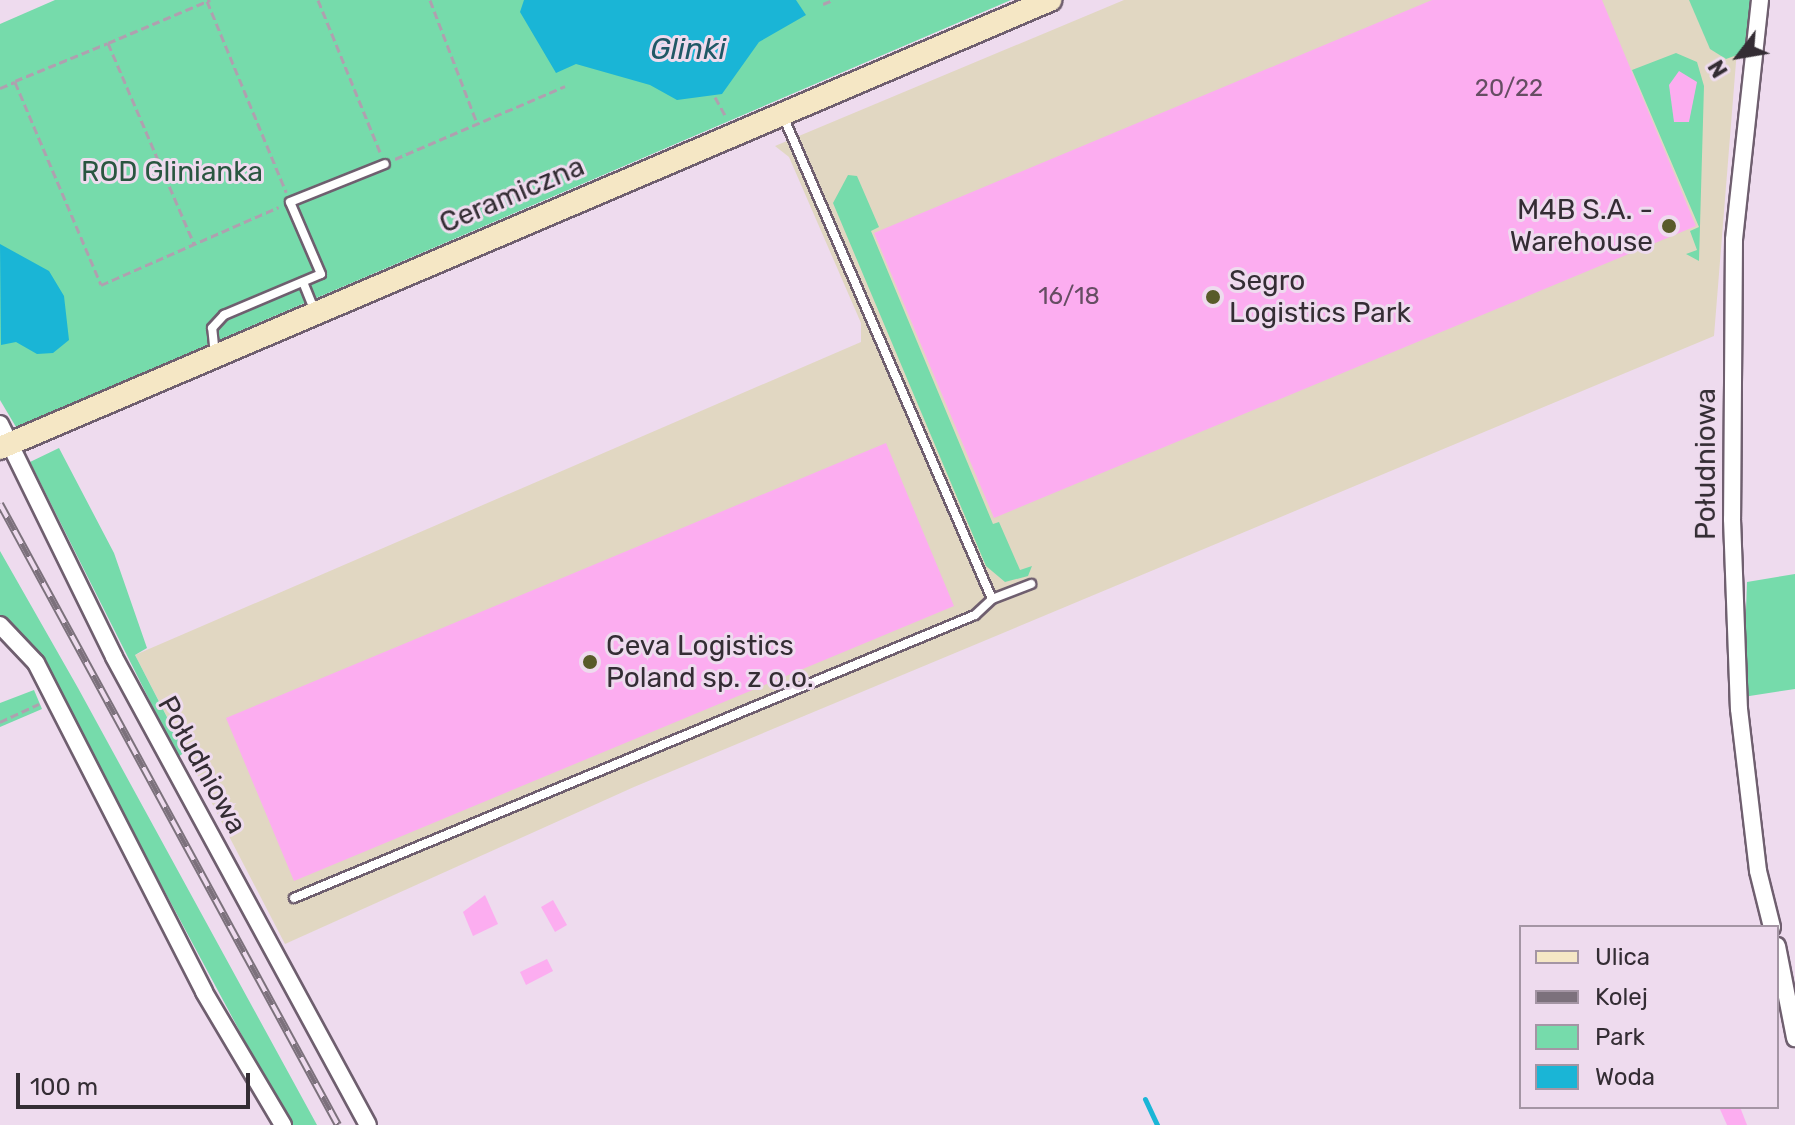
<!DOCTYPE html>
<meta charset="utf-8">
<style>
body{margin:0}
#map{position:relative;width:1795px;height:1125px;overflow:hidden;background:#eedbee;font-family:Rubik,sans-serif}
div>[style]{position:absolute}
.industrial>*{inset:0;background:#e1d7c2}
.green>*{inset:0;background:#76dbab}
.water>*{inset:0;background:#1ab5d6}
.stream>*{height:5px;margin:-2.5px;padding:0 2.5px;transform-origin:2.5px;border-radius:2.5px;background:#1ab5d6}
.building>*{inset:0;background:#fcadf0}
.path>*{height:3px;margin-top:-1.5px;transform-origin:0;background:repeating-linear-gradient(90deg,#afa0af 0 8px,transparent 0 12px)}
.roads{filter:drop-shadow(2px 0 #6f5f6f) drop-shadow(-2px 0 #6f5f6f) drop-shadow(0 2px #6f5f6f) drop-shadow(0 -2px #6f5f6f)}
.service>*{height:8px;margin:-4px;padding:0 4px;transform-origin:4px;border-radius:4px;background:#fff}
.minor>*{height:16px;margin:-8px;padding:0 8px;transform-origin:8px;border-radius:8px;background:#fff}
.secondary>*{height:22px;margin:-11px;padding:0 11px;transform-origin:11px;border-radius:11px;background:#f5e7c5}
.rail>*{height:8px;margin-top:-4px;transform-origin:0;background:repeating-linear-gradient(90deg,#eedbee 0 15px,#7c717c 0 30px);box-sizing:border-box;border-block:2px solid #7c717c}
.dots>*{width:22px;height:22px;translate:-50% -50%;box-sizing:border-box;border:4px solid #eedbee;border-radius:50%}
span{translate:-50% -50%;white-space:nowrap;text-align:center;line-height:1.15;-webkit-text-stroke:6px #eedbee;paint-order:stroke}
.number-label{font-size:24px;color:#664d63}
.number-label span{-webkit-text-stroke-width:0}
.park-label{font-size:28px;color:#295640}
.street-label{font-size:28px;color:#342d34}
.poi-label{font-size:28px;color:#342d34}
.right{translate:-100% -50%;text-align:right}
.left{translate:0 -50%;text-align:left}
.water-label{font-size:30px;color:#205866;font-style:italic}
.legend{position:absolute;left:1519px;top:925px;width:260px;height:184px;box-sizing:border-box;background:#eedbee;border:2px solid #a495a4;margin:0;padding:10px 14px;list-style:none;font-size:24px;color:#342d34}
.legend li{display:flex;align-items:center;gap:16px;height:40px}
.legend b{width:40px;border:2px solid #a495a4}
.north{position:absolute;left:1699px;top:16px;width:80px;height:80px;-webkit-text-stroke:6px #eedbee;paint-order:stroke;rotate:239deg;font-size:22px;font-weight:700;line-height:32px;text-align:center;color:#342d34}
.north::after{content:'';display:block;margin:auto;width:28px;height:36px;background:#342d34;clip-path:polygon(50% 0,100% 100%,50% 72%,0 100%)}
.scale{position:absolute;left:16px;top:1073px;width:234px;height:36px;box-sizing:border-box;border:4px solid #342d34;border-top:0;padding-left:10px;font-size:24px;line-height:28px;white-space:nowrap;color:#342d34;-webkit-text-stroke:6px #eedbee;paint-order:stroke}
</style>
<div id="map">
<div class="industrial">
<div style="clip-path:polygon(1124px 0,1741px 0,1714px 336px,634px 787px,285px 944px,135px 655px,861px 342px,861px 323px,789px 157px,775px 146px)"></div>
</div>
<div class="green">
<div style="clip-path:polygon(55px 0,1011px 0,16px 427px,0 400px,0 24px)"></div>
<div style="clip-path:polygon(1689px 0,1754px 0,1748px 51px,1726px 59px,1710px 49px)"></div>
<div style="clip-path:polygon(1676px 53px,1697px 62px,1704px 86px,1699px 261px,1686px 254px,1697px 250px,1690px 231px,1699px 227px,1632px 70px)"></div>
<div style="clip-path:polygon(848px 175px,857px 176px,879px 227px,871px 231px,993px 524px,999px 522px,1020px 570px,1032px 566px,1028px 576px,1005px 582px,986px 566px,833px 203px)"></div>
<div style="clip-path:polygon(59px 448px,114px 553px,147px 648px,135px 655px,185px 752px,178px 757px,30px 462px)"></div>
<div style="clip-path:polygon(0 551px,78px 688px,317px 1125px,290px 1125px,39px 657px,0 615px)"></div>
<div style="clip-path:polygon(1795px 574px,1795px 689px,1743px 697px,1747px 582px)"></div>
<div style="clip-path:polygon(34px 690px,42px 709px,0 727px,0 703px)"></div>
</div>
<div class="water">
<div style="clip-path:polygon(524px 0,796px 0,806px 15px,759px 42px,722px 94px,677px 100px,650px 85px,576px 64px,556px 73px,520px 12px)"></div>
<div style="clip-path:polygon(0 244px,49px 271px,64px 296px,69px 340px,53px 353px,37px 354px,16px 342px,1px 345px)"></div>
</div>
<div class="stream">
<div style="left:1145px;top:1099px;width:29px;rotate:65deg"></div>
</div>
<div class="building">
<div style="clip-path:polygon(1432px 0,1602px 0,1696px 226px,994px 518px,874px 233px)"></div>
<div style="clip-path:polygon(1679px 71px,1697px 82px,1689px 122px,1674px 122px,1669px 85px)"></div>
<div style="clip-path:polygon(886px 443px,954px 606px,294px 881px,226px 718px)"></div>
<div style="clip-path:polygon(485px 895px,498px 924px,473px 936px,463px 912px)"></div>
<div style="clip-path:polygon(553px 900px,567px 925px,555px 932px,541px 907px)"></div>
<div style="clip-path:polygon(547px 959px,553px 971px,526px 985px,520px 972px)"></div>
<div style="clip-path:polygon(1719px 1107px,1740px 1107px,1747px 1125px,1727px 1125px)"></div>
</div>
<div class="path">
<div style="left:318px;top:0;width:164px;rotate:67.8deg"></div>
<div style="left:430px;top:0;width:132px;rotate:69.1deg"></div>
<div style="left:207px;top:1px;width:207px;rotate:67.5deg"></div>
<div style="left:823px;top:4px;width:11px;rotate:-22deg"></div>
<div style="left:108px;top:43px;width:111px;rotate:-22.9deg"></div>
<div style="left:15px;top:81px;width:100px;rotate:-22.2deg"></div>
<div style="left:108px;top:43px;width:219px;rotate:66.8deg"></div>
<div style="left:0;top:88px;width:16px;rotate:-22deg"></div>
<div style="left:15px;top:82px;width:220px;rotate:67deg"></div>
<div style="left:101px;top:285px;width:194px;rotate:-23.7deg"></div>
<div style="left:715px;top:97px;width:23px;rotate:61deg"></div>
<div style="left:395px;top:159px;width:185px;rotate:-23.2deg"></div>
<div style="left:0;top:722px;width:43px;rotate:-24.8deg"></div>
</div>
<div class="roads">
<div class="service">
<div style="left:783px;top:116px;width:526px;rotate:66.6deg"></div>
<div style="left:992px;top:599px;width:42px;rotate:-21deg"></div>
<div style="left:303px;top:282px;width:31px;rotate:68deg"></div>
<div style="left:215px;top:355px;width:27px;rotate:-96deg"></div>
<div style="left:212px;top:328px;width:18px;rotate:-47deg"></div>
<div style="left:224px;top:315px;width:105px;rotate:-22.9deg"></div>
<div style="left:321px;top:274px;width:78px;rotate:-113.3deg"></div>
<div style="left:290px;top:202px;width:102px;rotate:-21.8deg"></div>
<div style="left:294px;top:898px;width:737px;rotate:-22.57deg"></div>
<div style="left:975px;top:615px;width:23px;rotate:-43deg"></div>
</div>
<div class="minor">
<div style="left:1760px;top:0;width:241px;rotate:96.2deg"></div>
<div style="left:1734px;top:240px;width:279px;rotate:90.4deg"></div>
<div style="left:1732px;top:519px;width:190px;rotate:87.9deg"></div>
<div style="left:1739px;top:709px;width:163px;rotate:83.3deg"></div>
<div style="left:1758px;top:871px;width:58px;rotate:76deg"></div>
<div style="left:0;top:424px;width:259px;rotate:63.9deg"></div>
<div style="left:114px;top:657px;width:532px;rotate:61.51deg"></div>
<div style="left:0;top:625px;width:52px;rotate:46.5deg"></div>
<div style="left:36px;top:663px;width:369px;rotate:62.9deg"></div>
<div style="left:204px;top:992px;width:155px;rotate:59.3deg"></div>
<div style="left:1777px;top:946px;width:94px;rotate:78.9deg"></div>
</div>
<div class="secondary">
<div style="left:0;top:448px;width:1142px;rotate:-23.11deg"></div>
</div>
</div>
<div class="rail">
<div style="left:0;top:504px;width:707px;rotate:61.44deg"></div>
</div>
<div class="dots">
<div style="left:1669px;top:226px;background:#585b29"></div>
<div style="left:1213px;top:297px;background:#585b29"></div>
<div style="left:590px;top:662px;background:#585b29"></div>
</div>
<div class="number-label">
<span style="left:1509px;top:89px">20/22</span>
<span style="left:1069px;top:297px">16/18</span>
</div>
<div class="park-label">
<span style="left:172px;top:172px">ROD Glinianka</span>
</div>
<div class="street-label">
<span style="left:512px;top:195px;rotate:-23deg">Ceramiczna</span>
<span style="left:1706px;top:464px;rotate:-90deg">Południowa</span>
<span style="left:202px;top:765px;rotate:61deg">Południowa</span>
</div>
<div class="poi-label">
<span class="right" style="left:1653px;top:226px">M4B S.A. -<br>Warehouse</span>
<span class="left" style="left:1229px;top:297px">Segro<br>Logistics Park</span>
<span class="left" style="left:606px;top:662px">Ceva Logistics<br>Poland sp. z o.o.</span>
</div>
<div class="water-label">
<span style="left:688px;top:49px">Glinki</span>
</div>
<ul class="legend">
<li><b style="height:10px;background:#f5e7c5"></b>Ulica</li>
<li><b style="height:10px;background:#7c717c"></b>Kolej</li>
<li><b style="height:22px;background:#76dbab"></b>Park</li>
<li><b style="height:22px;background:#1ab5d6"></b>Woda</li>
</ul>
<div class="north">N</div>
<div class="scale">100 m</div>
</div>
